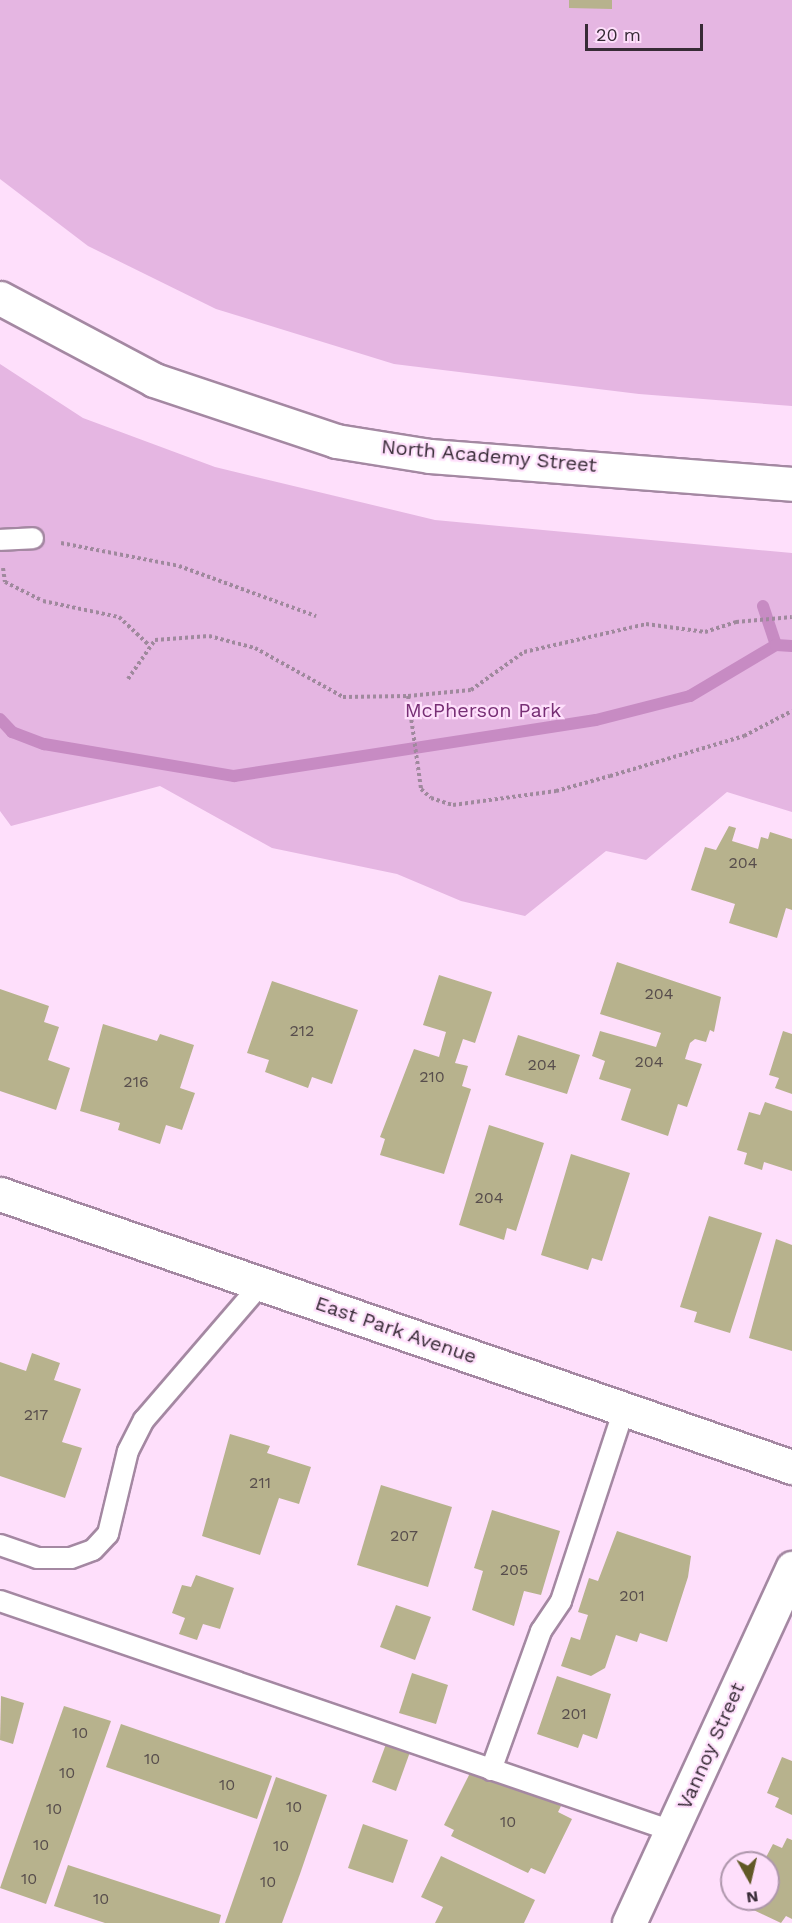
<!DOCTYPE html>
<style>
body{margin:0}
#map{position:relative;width:792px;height:1923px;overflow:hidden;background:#fedffb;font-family:"Work Sans",sans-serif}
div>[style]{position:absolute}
.green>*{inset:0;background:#e5b6e2}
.stream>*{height:12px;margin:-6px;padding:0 6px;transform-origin:6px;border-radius:6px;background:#c78bc3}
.building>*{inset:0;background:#b7b28d}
.path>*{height:4px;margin-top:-2px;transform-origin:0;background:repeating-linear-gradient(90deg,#9f899d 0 3px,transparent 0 6px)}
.roads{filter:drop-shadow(2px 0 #a488a2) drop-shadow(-2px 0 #a488a2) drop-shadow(0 2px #a488a2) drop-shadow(0 -2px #a488a2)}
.lane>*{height:20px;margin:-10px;padding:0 10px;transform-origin:10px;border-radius:10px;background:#fff}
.street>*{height:33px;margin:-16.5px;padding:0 16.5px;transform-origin:16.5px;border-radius:16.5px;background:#fff}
.secondary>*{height:33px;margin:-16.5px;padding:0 16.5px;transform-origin:16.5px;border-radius:16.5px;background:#fff}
.highway>*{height:33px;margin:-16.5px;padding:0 16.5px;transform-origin:16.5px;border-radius:16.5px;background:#fff}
span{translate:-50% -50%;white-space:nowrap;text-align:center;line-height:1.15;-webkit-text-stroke:4.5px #fedffb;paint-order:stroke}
.number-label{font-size:16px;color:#574d4c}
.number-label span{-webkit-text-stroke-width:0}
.street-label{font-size:20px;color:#372b36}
.park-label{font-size:20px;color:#772f75}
.north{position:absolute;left:720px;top:1851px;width:60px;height:60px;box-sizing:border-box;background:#fedffb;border:2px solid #ae97ac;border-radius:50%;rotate:172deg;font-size:16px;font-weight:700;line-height:24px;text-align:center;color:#372b36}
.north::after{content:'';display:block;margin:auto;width:21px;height:27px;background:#615926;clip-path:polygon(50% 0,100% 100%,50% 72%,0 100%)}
.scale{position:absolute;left:585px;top:24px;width:118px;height:27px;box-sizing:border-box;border:3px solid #372b36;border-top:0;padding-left:8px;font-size:18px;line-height:21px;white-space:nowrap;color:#372b36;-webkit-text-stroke:4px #fedffb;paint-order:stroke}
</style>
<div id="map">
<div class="green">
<div style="clip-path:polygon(0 0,792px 0,792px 406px,639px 394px,394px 364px,216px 309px,88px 246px,0 179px)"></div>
<div style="clip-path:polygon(0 364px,83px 418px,215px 467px,435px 520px,792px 553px,792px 812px,727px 792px,646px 860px,606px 851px,525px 916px,461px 901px,397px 874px,272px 848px,160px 786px,11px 826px,0 811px)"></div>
</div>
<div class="stream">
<div style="left:763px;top:606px;width:41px;rotate:71.6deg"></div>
<div style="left:0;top:719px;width:18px;rotate:47deg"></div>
<div style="left:12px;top:732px;width:34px;rotate:21deg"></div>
<div style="left:44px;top:744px;width:193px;rotate:9.6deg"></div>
<div style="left:234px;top:776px;width:366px;rotate:-8.8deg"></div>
<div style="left:596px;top:720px;width:97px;rotate:-14.3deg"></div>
<div style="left:690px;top:696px;width:100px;rotate:-30.7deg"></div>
<div style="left:776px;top:645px;width:16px;rotate:4deg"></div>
</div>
<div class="building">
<div style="clip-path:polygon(569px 0,612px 0,612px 9px,569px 8px)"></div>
<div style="clip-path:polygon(729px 826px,736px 828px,732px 841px,758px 849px,761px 837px,768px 839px,770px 832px,792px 839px,792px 910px,786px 908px,777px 938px,729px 923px,735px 904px,691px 890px,705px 847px,716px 850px)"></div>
<div style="clip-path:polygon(617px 962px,721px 997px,714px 1032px,710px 1030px,706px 1042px,695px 1039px,690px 1043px,685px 1059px,702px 1064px,687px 1107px,678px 1104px,668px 1136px,621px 1120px,631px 1089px,599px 1079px,605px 1061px,592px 1056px,600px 1031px,656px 1047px,661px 1033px,600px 1014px)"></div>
<div style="clip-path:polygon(439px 975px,492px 992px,475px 1043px,463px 1039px,455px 1063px,468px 1066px,462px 1086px,471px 1089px,444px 1174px,380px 1155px,385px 1139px,380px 1137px,414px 1049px,439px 1057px,446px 1032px,423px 1025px)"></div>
<div style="clip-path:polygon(272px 981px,358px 1010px,332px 1084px,312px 1077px,308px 1088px,265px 1072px,269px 1060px,247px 1053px)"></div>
<div style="clip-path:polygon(0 989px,49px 1006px,44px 1022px,59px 1027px,48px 1060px,70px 1068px,56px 1110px,0 1091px)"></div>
<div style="clip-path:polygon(103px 1024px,157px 1041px,160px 1034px,194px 1045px,180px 1088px,195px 1093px,182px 1130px,166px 1125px,160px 1144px,118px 1130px,120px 1123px,80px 1111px)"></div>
<div style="clip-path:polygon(783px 1031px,792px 1034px,792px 1094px,775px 1088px,779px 1078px,769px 1075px)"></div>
<div style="clip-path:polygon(518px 1035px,580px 1055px,567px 1094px,505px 1075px)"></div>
<div style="clip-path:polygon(765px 1102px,792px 1111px,792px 1171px,764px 1162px,762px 1170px,744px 1164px,747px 1153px,737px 1150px,749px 1112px,760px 1115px)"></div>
<div style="clip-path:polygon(489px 1125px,544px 1143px,516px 1231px,507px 1228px,504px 1240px,459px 1225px)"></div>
<div style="clip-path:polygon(571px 1154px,630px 1173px,602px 1261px,592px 1258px,588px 1270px,541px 1255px)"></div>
<div style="clip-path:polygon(709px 1216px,762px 1233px,730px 1333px,694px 1322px,697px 1312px,680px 1307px)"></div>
<div style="clip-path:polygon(776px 1239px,792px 1245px,792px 1351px,749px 1338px)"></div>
<div style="clip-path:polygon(32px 1353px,60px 1363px,54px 1380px,81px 1389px,62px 1442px,82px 1448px,65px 1498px,0 1476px,0 1362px,26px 1371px)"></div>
<div style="clip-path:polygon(230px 1434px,270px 1446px,267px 1453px,311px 1467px,299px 1504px,279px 1498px,260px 1555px,202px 1536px)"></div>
<div style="clip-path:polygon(381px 1485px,452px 1507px,428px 1587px,357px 1565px)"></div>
<div style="clip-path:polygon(492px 1510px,560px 1531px,541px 1595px,524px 1591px,514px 1626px,472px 1610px,483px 1571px,474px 1568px)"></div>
<div style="clip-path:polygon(617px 1531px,691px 1556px,688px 1577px,667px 1642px,640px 1633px,637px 1642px,616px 1635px,605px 1668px,591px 1676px,561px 1666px,571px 1637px,580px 1640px,588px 1615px,578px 1612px,589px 1578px,598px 1581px)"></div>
<div style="clip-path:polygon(196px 1575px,234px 1588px,220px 1629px,203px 1624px,197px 1640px,179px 1634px,185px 1618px,172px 1613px,182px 1585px,191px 1587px)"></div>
<div style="clip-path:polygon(396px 1605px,431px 1617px,415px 1660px,380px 1647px)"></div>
<div style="clip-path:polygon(412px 1673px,448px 1685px,436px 1724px,399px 1713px)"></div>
<div style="clip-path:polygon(557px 1676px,611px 1694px,597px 1739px,583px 1734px,578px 1748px,537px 1734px)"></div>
<div style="clip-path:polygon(1px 1696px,24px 1703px,13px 1744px,0 1740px)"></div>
<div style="clip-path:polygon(64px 1706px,111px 1721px,46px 1904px,0 1888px)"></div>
<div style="clip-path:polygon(121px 1724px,272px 1776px,257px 1819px,106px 1767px)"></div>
<div style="clip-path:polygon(386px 1744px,410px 1752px,396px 1791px,372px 1782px)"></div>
<div style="clip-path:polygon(782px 1757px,792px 1761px,792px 1815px,775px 1807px,779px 1798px,767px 1793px)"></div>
<div style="clip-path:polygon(481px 1767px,561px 1806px,558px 1812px,572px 1819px,545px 1874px,531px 1868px,528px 1873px,451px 1836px,454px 1830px,444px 1825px,471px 1771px,477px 1775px)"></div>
<div style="clip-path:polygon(276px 1777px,327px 1795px,300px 1874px,282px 1923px,225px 1923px)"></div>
<div style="clip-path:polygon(363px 1824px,408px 1840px,393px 1883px,348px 1868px)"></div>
<div style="clip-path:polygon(787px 1838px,792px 1840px,792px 1919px,786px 1916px,781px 1923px,743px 1905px,746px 1899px,768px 1899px,768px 1863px,763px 1863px,773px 1844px,782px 1848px)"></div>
<div style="clip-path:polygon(441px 1856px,535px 1900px,524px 1923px,435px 1923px,443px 1907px,421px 1897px)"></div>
<div style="clip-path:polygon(68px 1865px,221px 1915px,219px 1923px,105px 1923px,54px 1906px)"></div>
</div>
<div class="path">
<div style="left:61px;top:543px;width:120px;rotate:11deg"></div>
<div style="left:179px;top:566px;width:146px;rotate:20.1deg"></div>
<div style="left:3px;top:568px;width:14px;rotate:82deg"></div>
<div style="left:5px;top:582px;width:42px;rotate:26.6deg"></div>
<div style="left:43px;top:601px;width:78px;rotate:11.9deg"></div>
<div style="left:119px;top:617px;width:42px;rotate:43.1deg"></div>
<div style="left:128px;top:679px;width:47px;rotate:-55.3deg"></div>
<div style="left:155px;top:640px;width:54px;rotate:-4.2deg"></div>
<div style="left:209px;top:636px;width:48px;rotate:14.6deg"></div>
<div style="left:255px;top:648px;width:101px;rotate:29.1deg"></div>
<div style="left:343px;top:697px;width:65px;rotate:-0.9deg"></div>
<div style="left:408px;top:696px;width:63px;rotate:-5.4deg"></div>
<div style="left:471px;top:690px;width:65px;rotate:-35.6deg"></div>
<div style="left:524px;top:652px;width:125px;rotate:-12.9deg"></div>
<div style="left:646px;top:624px;width:60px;rotate:7.7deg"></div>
<div style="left:705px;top:632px;width:33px;rotate:-18deg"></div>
<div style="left:736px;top:622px;width:56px;rotate:-5.1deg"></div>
<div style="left:408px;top:696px;width:94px;rotate:82deg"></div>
<div style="left:421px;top:789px;width:13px;rotate:42deg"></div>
<div style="left:431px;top:798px;width:23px;rotate:18deg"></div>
<div style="left:453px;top:805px;width:104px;rotate:-7.7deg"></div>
<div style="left:556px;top:791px;width:56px;rotate:-15.5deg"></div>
<div style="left:610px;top:776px;width:140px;rotate:-16.6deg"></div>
<div style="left:744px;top:736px;width:54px;rotate:-27.5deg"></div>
</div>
<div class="roads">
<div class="lane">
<div style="left:0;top:540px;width:33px;rotate:-3deg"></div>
<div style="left:0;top:1545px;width:39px;rotate:19deg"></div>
<div style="left:37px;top:1558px;width:34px"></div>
<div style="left:71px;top:1558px;width:23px;rotate:-20deg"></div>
<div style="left:93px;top:1550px;width:22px;rotate:-47deg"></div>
<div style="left:108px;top:1534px;width:85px;rotate:-76.5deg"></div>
<div style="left:128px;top:1451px;width:35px;rotate:-63deg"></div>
<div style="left:144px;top:1420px;width:179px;rotate:-49.3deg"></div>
<div style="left:0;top:1601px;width:710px;rotate:18.89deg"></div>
<div style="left:491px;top:1770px;width:148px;rotate:-70.2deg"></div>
<div style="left:541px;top:1631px;width:36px;rotate:-56deg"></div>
<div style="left:561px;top:1601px;width:202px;rotate:-71.8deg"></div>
</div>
<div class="street">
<div style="left:629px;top:1923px;width:391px;rotate:-65.3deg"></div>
</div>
<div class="secondary">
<div style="left:0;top:1194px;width:838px;rotate:19.02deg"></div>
</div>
<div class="highway">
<div style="left:0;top:298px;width:174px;rotate:28deg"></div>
<div style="left:154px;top:380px;width:192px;rotate:18.5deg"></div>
<div style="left:336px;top:441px;width:95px;rotate:9.1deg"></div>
<div style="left:430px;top:456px;width:363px;rotate:4.4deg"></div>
</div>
</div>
<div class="number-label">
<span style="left:743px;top:863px">204</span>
<span style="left:659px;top:994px">204</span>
<span style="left:302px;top:1031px">212</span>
<span style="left:649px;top:1062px">204</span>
<span style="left:542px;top:1065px">204</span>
<span style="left:432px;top:1077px">210</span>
<span style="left:136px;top:1082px">216</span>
<span style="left:489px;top:1198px">204</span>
<span style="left:36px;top:1415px">217</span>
<span style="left:260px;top:1483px">211</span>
<span style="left:404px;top:1536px">207</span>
<span style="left:514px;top:1570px">205</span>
<span style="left:632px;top:1596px">201</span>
<span style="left:574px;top:1714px">201</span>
<span style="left:80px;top:1733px">10</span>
<span style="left:152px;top:1759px">10</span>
<span style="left:67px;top:1773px">10</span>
<span style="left:227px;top:1785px">10</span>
<span style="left:294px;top:1807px">10</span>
<span style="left:54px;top:1809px">10</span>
<span style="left:508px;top:1822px">10</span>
<span style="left:41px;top:1845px">10</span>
<span style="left:281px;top:1846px">10</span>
<span style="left:29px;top:1879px">10</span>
<span style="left:268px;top:1882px">10</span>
<span style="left:101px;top:1899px">10</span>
</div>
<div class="street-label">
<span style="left:489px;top:456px;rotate:5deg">North Academy Street</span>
<span style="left:396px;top:1330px;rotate:19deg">East Park Avenue</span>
<span style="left:711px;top:1746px;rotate:-66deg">Vannoy Street</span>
</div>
<div class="park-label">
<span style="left:483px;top:710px">McPherson Park</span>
</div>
<div class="north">N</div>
<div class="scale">20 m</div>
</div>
